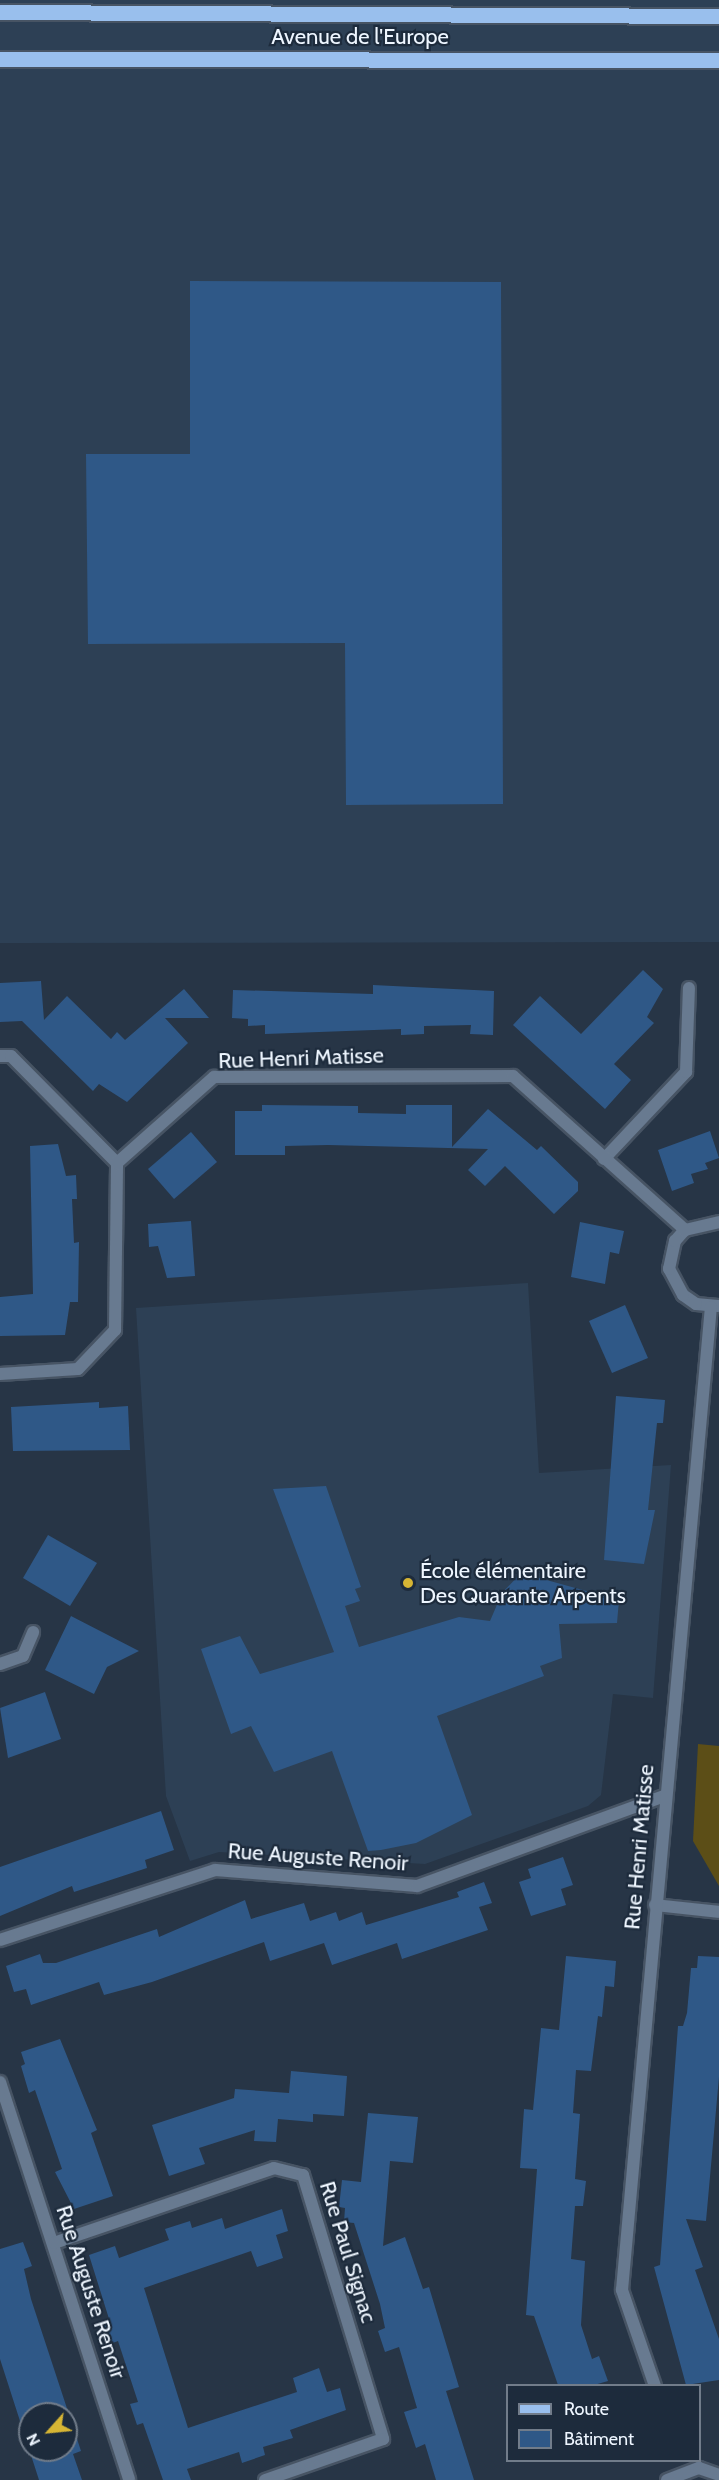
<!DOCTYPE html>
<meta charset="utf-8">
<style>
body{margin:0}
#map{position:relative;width:719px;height:2480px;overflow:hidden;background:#273546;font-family:Cabin,sans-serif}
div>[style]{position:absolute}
.built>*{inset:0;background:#2d4055}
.green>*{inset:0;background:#5c4e17}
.building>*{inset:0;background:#2f5887}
.roads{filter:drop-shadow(2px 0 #475464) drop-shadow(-2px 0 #475464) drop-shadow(0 2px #475464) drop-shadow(0 -2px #475464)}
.minor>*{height:12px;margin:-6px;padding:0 6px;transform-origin:6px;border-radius:6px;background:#687a90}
.primary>*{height:15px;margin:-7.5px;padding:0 7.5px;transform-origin:7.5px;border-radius:7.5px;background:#99bfed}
.dots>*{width:16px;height:16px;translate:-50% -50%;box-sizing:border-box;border:3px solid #1d2b3c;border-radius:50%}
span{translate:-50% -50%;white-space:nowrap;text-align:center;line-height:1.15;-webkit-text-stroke:4.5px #1d2b3c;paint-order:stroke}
.street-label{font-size:22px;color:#eef6ff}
.poi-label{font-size:22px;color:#eef6ff}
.left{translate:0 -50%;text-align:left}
.legend{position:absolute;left:506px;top:2384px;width:195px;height:78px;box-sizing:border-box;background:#1d2b3c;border:2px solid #717c8a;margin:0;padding:8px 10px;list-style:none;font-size:18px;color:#eef6ff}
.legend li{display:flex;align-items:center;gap:12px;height:30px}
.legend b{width:30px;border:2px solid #717c8a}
.north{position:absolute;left:18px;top:2402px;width:60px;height:60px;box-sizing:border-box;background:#1d2b3c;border:2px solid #717c8a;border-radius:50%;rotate:243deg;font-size:16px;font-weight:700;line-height:24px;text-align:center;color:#eef6ff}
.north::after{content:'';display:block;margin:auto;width:21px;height:27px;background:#d6b534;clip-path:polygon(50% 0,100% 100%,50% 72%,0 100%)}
</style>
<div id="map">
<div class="built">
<div style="clip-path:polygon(0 0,719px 0,719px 942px,0 943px)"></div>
<div style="clip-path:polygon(528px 1283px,539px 1473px,671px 1465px,653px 1698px,613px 1694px,601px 1795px,588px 1806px,425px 1864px,219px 1852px,190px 1861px,166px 1796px,136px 1308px)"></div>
</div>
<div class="green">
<div style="clip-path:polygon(698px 1744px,719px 1746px,719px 1886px,693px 1841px)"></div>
</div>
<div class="building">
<div style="clip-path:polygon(190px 281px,501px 282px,503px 804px,346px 805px,345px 643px,88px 644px,86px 454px,190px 454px)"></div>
<div style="clip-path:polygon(643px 970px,663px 989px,647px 1017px,654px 1023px,614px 1064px,631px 1080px,605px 1109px,513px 1025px,540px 996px,581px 1034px)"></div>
<div style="clip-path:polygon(41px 981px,44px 1020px,67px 996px,111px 1039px,117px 1032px,125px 1040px,184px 989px,209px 1018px,165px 1018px,188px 1043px,127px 1102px,99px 1084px,93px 1091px,22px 1021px,0 1022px,0 983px)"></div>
<div style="clip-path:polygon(373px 985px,494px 991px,493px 1035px,470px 1034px,471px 1025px,424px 1026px,424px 1034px,401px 1035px,401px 1029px,265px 1034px,265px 1025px,248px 1026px,248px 1019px,232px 1018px,233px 990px,373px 994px)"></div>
<div style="clip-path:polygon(262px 1105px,358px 1106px,358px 1113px,406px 1114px,406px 1105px,452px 1105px,452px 1147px,488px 1109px,537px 1150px,541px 1146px,578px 1182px,578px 1191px,554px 1214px,505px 1166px,485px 1186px,468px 1170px,488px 1149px,328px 1145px,285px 1146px,285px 1155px,235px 1155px,235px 1111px,262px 1111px)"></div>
<div style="clip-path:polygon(710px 1131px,719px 1158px,705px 1163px,708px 1169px,691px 1174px,694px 1183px,672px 1191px,658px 1150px)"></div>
<div style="clip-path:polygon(191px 1132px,217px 1162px,174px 1199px,148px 1169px)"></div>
<div style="clip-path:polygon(58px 1144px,66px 1176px,76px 1175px,77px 1199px,72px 1199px,74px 1243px,79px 1242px,78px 1302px,70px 1302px,65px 1335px,0 1336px,0 1297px,33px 1294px,30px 1146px)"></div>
<div style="clip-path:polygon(191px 1221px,195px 1276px,167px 1278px,158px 1246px,149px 1247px,148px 1224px)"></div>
<div style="clip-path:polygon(580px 1222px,624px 1231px,619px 1254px,610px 1252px,605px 1284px,571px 1277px)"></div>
<div style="clip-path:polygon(625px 1305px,648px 1358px,612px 1373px,589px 1321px)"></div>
<div style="clip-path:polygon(616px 1396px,665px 1400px,663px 1423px,657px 1423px,648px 1510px,655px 1510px,644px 1564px,604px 1560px)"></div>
<div style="clip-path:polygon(99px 1402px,99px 1408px,128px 1406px,130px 1450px,13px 1451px,11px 1407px)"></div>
<div style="clip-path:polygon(326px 1486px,361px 1587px,355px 1589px,360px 1601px,345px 1606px,359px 1647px,459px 1617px,490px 1621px,502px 1593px,521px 1573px,619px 1600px,617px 1623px,559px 1624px,562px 1658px,540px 1666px,544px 1676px,437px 1716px,472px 1815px,416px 1843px,381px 1850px,368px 1851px,332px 1751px,274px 1772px,251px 1726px,231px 1734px,201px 1649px,240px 1636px,260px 1674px,334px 1652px,273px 1489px)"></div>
<div style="clip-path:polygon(48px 1535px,97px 1563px,70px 1606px,23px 1578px)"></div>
<div style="clip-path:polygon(71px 1616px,139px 1651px,107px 1667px,94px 1694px,45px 1670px)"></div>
<div style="clip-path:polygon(45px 1692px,61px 1739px,8px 1758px,0 1708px)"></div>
<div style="clip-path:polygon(161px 1811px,174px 1850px,145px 1860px,147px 1868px,74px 1892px,72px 1886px,0 1916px,0 1867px)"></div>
<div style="clip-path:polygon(563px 1857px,573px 1885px,561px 1889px,566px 1905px,531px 1916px,519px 1882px,531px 1878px,528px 1869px)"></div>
<div style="clip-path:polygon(484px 1882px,492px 1903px,479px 1907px,488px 1930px,402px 1959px,397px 1943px,332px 1965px,324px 1943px,270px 1961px,264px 1942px,152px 1982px,104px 1995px,99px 1982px,31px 2005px,26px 1989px,14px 1992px,6px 1966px,40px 1954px,43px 1963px,56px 1963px,157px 1929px,159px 1937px,245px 1900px,251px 1919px,304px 1903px,310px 1921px,336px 1912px,339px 1921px,362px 1912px,366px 1925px,459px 1897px,457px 1892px)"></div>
<div style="clip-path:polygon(566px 1956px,616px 1961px,614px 1987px,605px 1986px,602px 2017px,598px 2016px,591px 2071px,576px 2070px,573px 2113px,580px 2114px,575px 2179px,586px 2181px,583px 2206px,575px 2206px,571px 2259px,585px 2261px,581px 2325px,592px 2359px,599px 2356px,608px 2381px,594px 2385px,558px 2385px,534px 2316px,526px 2315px,537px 2169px,520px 2168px,524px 2109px,533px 2110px,541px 2028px,559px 2030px)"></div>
<div style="clip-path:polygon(698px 1956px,719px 1957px,719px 2077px,706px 2221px,686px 2219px,703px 2267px,695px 2270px,719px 2339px,719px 2380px,686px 2385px,654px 2267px,660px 2265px,678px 2026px,683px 2026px,687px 2013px,691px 1968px,697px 1968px)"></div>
<div style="clip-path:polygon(60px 2039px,97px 2130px,91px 2133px,113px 2196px,74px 2209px,55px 2172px,62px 2169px,35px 2090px,29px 2093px,21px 2066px,25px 2064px,21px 2052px)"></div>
<div style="clip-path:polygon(291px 2071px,347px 2076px,344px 2116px,313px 2114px,313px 2122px,278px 2119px,276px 2142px,254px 2141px,255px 2130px,199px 2148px,205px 2164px,169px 2176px,152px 2125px,234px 2098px,235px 2089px,289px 2093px)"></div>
<div style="clip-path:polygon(368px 2113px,418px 2117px,413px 2163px,390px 2161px,383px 2246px,405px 2237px,423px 2289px,429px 2287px,459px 2387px,446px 2391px,474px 2480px,436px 2480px,425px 2444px,416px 2448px,404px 2412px,417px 2408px,399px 2347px,385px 2352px,378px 2331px,385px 2328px,380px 2304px,354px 2223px,344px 2222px,345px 2208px,339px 2207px,342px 2180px,361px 2182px)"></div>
<div style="clip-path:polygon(282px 2209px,288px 2231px,276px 2235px,283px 2258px,257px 2267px,251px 2251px,144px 2288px,188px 2428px,297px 2392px,293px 2378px,319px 2368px,327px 2392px,340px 2388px,346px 2410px,290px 2430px,293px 2438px,263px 2447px,265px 2455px,242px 2463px,239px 2452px,187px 2469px,191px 2480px,163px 2480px,143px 2423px,137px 2425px,130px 2404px,138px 2402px,118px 2341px,110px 2344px,104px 2323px,110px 2322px,89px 2255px,115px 2246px,119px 2258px,169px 2240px,165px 2229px,190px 2221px,192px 2228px,222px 2218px,225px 2229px)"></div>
<div style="clip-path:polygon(evenodd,23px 2242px,32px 2266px,24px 2269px,31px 2299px,81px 2451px,73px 2454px,82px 2480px,39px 2480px,0 2359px,0 2249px,23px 2242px,30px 2414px,66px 2414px,66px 2450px,30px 2450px,30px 2414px)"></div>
</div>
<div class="roads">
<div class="minor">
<div style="left:0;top:1056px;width:11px"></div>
<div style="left:11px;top:1056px;width:151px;rotate:45.3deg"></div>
<div style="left:604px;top:1159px;width:120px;rotate:-46.7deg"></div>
<div style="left:686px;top:1072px;width:84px;rotate:-88deg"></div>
<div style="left:718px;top:1306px;width:22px;rotate:-175deg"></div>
<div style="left:696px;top:1304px;width:16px;rotate:-145deg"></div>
<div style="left:683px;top:1295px;width:30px;rotate:-118deg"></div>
<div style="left:669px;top:1269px;width:29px;rotate:-78deg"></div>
<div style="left:675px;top:1241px;width:15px;rotate:-48deg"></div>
<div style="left:685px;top:1230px;width:35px;rotate:-13deg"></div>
<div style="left:0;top:1374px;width:78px;rotate:-3.7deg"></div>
<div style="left:78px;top:1369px;width:54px;rotate:-46.5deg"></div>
<div style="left:115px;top:1330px;width:167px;rotate:-89.3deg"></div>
<div style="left:117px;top:1163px;width:130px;rotate:-41.6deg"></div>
<div style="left:214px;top:1077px;width:299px;rotate:-0.2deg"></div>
<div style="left:513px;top:1076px;width:231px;rotate:41.8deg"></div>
<div style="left:0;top:1664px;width:24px;rotate:-19deg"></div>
<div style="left:23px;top:1656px;width:26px;rotate:-67deg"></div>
<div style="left:655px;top:1905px;width:64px;rotate:6.2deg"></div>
<div style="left:0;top:1940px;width:226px;rotate:-18deg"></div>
<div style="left:215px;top:1870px;width:203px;rotate:4.5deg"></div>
<div style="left:417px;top:1886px;width:263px;rotate:-20deg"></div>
<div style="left:0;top:2082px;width:418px;rotate:72deg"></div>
<div style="left:54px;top:2243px;width:232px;rotate:-18.8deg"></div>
<div style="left:274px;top:2168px;width:30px;rotate:14deg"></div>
<div style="left:303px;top:2175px;width:276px;rotate:73.1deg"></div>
<div style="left:383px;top:2439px;width:125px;rotate:160.8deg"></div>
<div style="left:655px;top:2386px;width:102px;rotate:-109deg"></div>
<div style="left:622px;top:2290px;width:987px;rotate:-84.83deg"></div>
<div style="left:667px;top:2480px;width:34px;rotate:-21deg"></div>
<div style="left:699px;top:2468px;width:21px;rotate:19deg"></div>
</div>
<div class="primary">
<div style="left:0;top:12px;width:719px;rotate:0.32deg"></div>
<div style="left:0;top:59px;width:719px;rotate:0.08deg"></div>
</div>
</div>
<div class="dots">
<div style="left:408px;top:1583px;background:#d6b534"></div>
</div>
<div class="street-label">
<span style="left:360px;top:37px">Avenue de l'Europe</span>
<span style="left:301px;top:1058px;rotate:-2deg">Rue Henri Matisse</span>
<span style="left:639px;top:1847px;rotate:-85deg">Rue Henri Matisse</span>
<span style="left:318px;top:1857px;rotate:4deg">Rue Auguste Renoir</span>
<span style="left:348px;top:2252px;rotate:73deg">Rue Paul Signac</span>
<span style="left:91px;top:2292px;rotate:72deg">Rue Auguste Renoir</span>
</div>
<div class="poi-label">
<span class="left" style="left:420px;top:1583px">École élémentaire<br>Des Quarante Arpents</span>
</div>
<ul class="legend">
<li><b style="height:8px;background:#99bfed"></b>Route</li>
<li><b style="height:16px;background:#2f5887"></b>Bâtiment</li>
</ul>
<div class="north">N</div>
</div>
